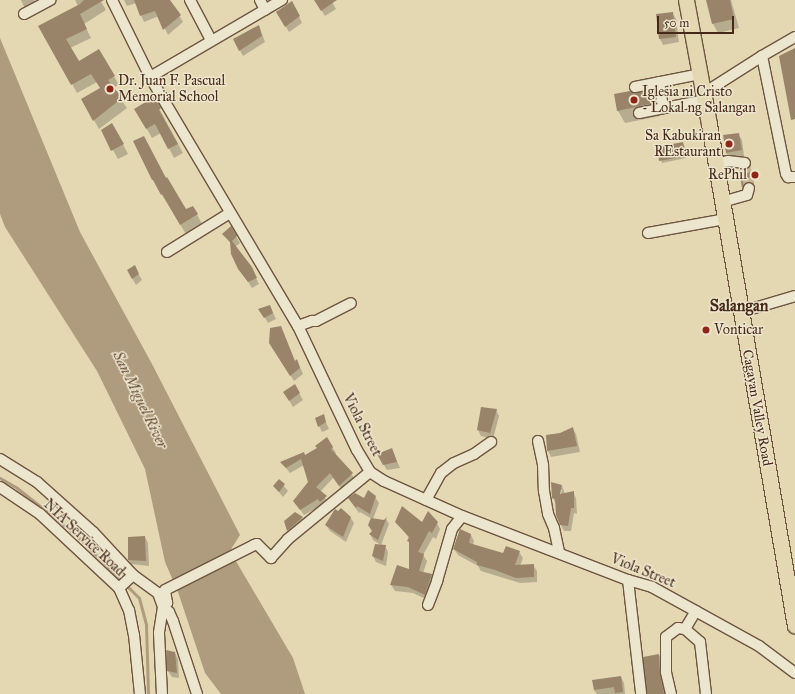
<!DOCTYPE html>
<style>
body{margin:0}
#map{position:relative;width:795px;height:694px;overflow:hidden;background:#e4d8b3;font-family:"IM FELL Great Primer",serif}
div>[style]{position:absolute}
.water>*{inset:0;background:#af9c7f}
.shadow>*{inset:0;background:#0003}
.stream>*{height:3px;margin:-1.5px;padding:0 1.5px;transform-origin:1.5px;border-radius:1.5px;background:#af9c7f}
.building>*{inset:0;background:#99846a}
.minor-tunnel>*{height:10px;margin-top:-5px;transform-origin:0;background:repeating-linear-gradient(90deg,#c5b594 0 10px,transparent 0 15px)}
.roads{filter:drop-shadow(1px 0 #6e5540) drop-shadow(-1px 0 #6e5540) drop-shadow(0 1px #6e5540) drop-shadow(0 -1px #6e5540)}
.minor>*{height:10px;margin:-5px;padding:0 5px;transform-origin:5px;border-radius:5px;background:#ede6ce}
.highway>*{height:15px;margin:-7.5px;padding:0 7.5px;transform-origin:7.5px;border-radius:7.5px;background:#e4d8b3}
.dots>*{width:11px;height:11px;translate:-50% -50%;box-sizing:border-box;border:2px solid #ede6ce;border-radius:50%}
span{translate:-50% -50%;white-space:nowrap;text-align:center;line-height:1.15;-webkit-text-stroke:3px #ede6ce;paint-order:stroke}
.poi-label{font-size:14px;color:#47291a}
.left{translate:0 -50%;text-align:left}
.right{translate:-100% -50%;text-align:right}
.street-label{font-size:14px;color:#47291a}
.water-label{font-size:15px;color:#614633;font-style:italic}
.quarter-label{font-size:16px;color:#47291a;font-weight:700}
.scale{position:absolute;left:657px;top:16px;width:77px;height:18px;box-sizing:border-box;border:2px solid #47291a;border-top:0;padding-left:5px;font-size:12px;line-height:14px;white-space:nowrap;color:#47291a;-webkit-text-stroke:3px #ede6ce;paint-order:stroke}
</style>
<div id="map">
<div class="water">
<div style="clip-path:polygon(0 38px,80px 232px,152px 364px,240px 535px,230px 551px,293px 658px,305px 694px,221px 694px,205px 673px,178px 592px,165px 562px,145px 469px,97px 371px,5px 227px,0 214px)"></div>
</div>
<div class="shadow">
<div style="clip-path:polygon(21px 0,34px 0,37px 4px,26px 11px)"></div>
<div style="clip-path:polygon(75px 0,100px 0,106px 10px,84px 24px,91px 38px,70px 48px,78px 63px,99px 51px,119px 85px,113px 88px,127px 108px,99px 129px,82px 99px,101px 89px,97px 82px,77px 93px,40px 26px,78px 6px)"></div>
<div style="clip-path:polygon(124px 0,170px 0,183px 22px,168px 35px,159px 16px,144px 22px,136px 3px,127px 6px)"></div>
<div style="clip-path:polygon(315px 0,331px 0,336px 9px,325px 16px)"></div>
<div style="clip-path:polygon(707px 0,731px 0,739px 28px,718px 33px,713px 24px)"></div>
<div style="clip-path:polygon(295px 8px,302px 23px,289px 32px,278px 13px)"></div>
<div style="clip-path:polygon(672px 13px,676px 19px,679px 42px,663px 45px,660px 39px,657px 15px)"></div>
<div style="clip-path:polygon(259px 26px,265px 42px,243px 56px,234px 39px)"></div>
<div style="clip-path:polygon(651px 91px,658px 104px,660px 116px,625px 123px,618px 111px,615px 95px,636px 94px)"></div>
<div style="clip-path:polygon(154px 99px,183px 153px,174px 158px,161px 133px,152px 138px,136px 110px)"></div>
<div style="clip-path:polygon(102px 130px,117px 133px,128px 154px,118px 159px)"></div>
<div style="clip-path:polygon(738px 134px,742px 140px,744px 156px,730px 158px,726px 153px)"></div>
<div style="clip-path:polygon(684px 145px,686px 158px,662px 163px,658px 148px)"></div>
<div style="clip-path:polygon(750px 168px,754px 186px,749px 184px,744px 189px,740px 170px,748px 170px)"></div>
<div style="clip-path:polygon(166px 179px,186px 211px,193px 207px,202px 224px,186px 234px,153px 180px)"></div>
<div style="clip-path:polygon(231px 228px,240px 243px,235px 247px,254px 274px,259px 284px,252px 288px,239px 268px,231px 244px,224px 234px)"></div>
<div style="clip-path:polygon(134px 266px,142px 280px,136px 285px,128px 271px)"></div>
<div style="clip-path:polygon(270px 306px,276px 319px,268px 323px,260px 309px)"></div>
<div style="clip-path:polygon(274px 349px,295px 361px,297px 360px,303px 374px,294px 381px)"></div>
<div style="clip-path:polygon(294px 385px,303px 400px,293px 407px,284px 392px)"></div>
<div style="clip-path:polygon(496px 410px,499px 416px,493px 439px,481px 436px,478px 430px)"></div>
<div style="clip-path:polygon(323px 416px,329px 429px,322px 432px,319px 426px)"></div>
<div style="clip-path:polygon(573px 429px,576px 434px,580px 452px,551px 457px,548px 451px,560px 434px)"></div>
<div style="clip-path:polygon(327px 439px,336px 453px,335px 454px,356px 480px,343px 491px,333px 478px,320px 492px,329px 503px,324px 507px,322px 505px,304px 515px,294px 501px,309px 482px,304px 465px,290px 473px,281px 462px,305px 456px,318px 448px)"></div>
<div style="clip-path:polygon(392px 449px,400px 468px,387px 470px,378px 455px)"></div>
<div style="clip-path:polygon(279px 480px,288px 491px,283px 497px,274px 486px)"></div>
<div style="clip-path:polygon(evenodd,562px 486px,565px 494px,573px 492px,576px 498px,577px 514px,574px 513px,571px 531px,564px 531px,561px 525px,556px 504px,553px 498px,562px 486px,560px 490px,562px 490px,559px 499px,560px 490px)"></div>
<div style="clip-path:polygon(375px 497px,379px 503px,373px 519px,384px 521px,386px 519px,389px 524px,381px 545px,373px 540px,370px 534px,373px 532px,372px 519px,360px 512px,359px 513px,349px 499px,365px 499px)"></div>
<div style="clip-path:polygon(295px 514px,302px 518px,305px 524px,291px 536px,285px 522px)"></div>
<div style="clip-path:polygon(350px 517px,354px 523px,346px 542px,330px 531px,326px 525px)"></div>
<div style="clip-path:polygon(396px 521px,437px 523px,440px 529px,436px 539px,433px 537px,423px 555px,427px 561px,423px 573px,432px 574px,435px 580px,428px 600px,413px 593px,395px 591px,391px 585px,410px 571px,409px 538px)"></div>
<div style="clip-path:polygon(460px 531px,471px 535px,474px 541px,473px 545px,504px 554px,519px 552px,523px 558px,520px 566px,533px 565px,537px 571px,537px 582px,520px 583px,481px 571px,478px 566px,458px 555px,454px 549px)"></div>
<div style="clip-path:polygon(145px 537px,148px 543px,149px 566px,131px 564px,128px 558px,129px 538px)"></div>
<div style="clip-path:polygon(385px 546px,388px 552px,386px 566px,376px 562px,373px 556px)"></div>
<div style="clip-path:polygon(175px 653px,178px 659px,179px 678px,172px 677px,168px 671px)"></div>
<div style="clip-path:polygon(659px 655px,666px 667px,668px 694px,651px 694px)"></div>
<div style="clip-path:polygon(621px 677px,624px 683px,625px 694px,597px 694px,594px 690px)"></div>
</div>
<div class="stream">
<div style="left:0;top:478px;width:20px;rotate:30deg"></div>
<div style="left:17px;top:488px;width:73px;rotate:38.3deg"></div>
<div style="left:74px;top:533px;width:92px;rotate:45deg"></div>
<div style="left:139px;top:598px;width:28px;rotate:75deg"></div>
<div style="left:146px;top:625px;width:69px;rotate:88.3deg"></div>
</div>
<div class="building">
<div style="clip-path:polygon(84px 0,104px 0,80px 14px,87px 29px,66px 39px,79px 61px,99px 49px,115px 76px,108px 80px,122px 98px,93px 121px,81px 99px,100px 88px,91px 74px,71px 85px,38px 26px,80px 4px)"></div>
<div style="clip-path:polygon(134px 0,170px 0,181px 15px,163px 30px,155px 11px,140px 16px)"></div>
<div style="clip-path:polygon(314px 0,337px 0,321px 11px)"></div>
<div style="clip-path:polygon(706px 0,730px 0,734px 19px,712px 24px)"></div>
<div style="clip-path:polygon(292px 1px,300px 16px,285px 27px,276px 12px)"></div>
<div style="clip-path:polygon(673px 12px,676px 37px,659px 39px,656px 14px)"></div>
<div style="clip-path:polygon(259px 25px,262px 36px,239px 51px,233px 39px)"></div>
<div style="clip-path:polygon(795px 48px,795px 119px,791px 120px,779px 56px)"></div>
<div style="clip-path:polygon(652px 90px,654px 103px,617px 111px,614px 94px,630px 91px,636px 93px)"></div>
<div style="clip-path:polygon(154px 97px,161px 108px,159px 110px,178px 144px,168px 149px,155px 124px,146px 129px,134px 109px)"></div>
<div style="clip-path:polygon(112px 123px,124px 144px,111px 151px,101px 130px)"></div>
<div style="clip-path:polygon(739px 133px,742px 150px,726px 153px,723px 135px)"></div>
<div style="clip-path:polygon(144px 136px,166px 178px,167px 177px,186px 209px,193px 206px,198px 214px,180px 225px,162px 194px,161px 195px,153px 180px,152px 180px,133px 141px)"></div>
<div style="clip-path:polygon(683px 142px,686px 156px,659px 161px,657px 147px)"></div>
<div style="clip-path:polygon(750px 167px,754px 184px,747px 182px,742px 188px,739px 169px,747px 169px)"></div>
<div style="clip-path:polygon(231px 226px,237px 236px,232px 241px,252px 267px,257px 278px,248px 282px,238px 269px,231px 254px,230px 242px,222px 234px)"></div>
<div style="clip-path:polygon(135px 265px,139px 274px,132px 279px,127px 270px)"></div>
<div style="clip-path:polygon(270px 305px,273px 313px,264px 318px,258px 309px)"></div>
<div style="clip-path:polygon(281px 326px,295px 361px,297px 359px,300px 368px,290px 376px,269px 343px,270px 328px)"></div>
<div style="clip-path:polygon(295px 384px,300px 393px,289px 401px,283px 392px)"></div>
<div style="clip-path:polygon(481px 407px,497px 409px,490px 433px,477px 430px)"></div>
<div style="clip-path:polygon(324px 414px,326px 422px,318px 427px,315px 418px)"></div>
<div style="clip-path:polygon(573px 427px,577px 446px,547px 451px,546px 435px,560px 433px)"></div>
<div style="clip-path:polygon(327px 437px,333px 447px,331px 449px,353px 473px,339px 486px,330px 473px,316px 487px,327px 496px,320px 502px,318px 499px,300px 510px,293px 501px,308px 482px,301px 459px,286px 468px,280px 462px,304px 452px,305px 455px,317px 448px,315px 446px)"></div>
<div style="clip-path:polygon(392px 448px,397px 462px,383px 465px,377px 454px)"></div>
<div style="clip-path:polygon(279px 479px,285px 484px,279px 492px,273px 486px)"></div>
<div style="clip-path:polygon(551px 482px,562px 485px,560px 494px,574px 491px,574px 508px,571px 508px,568px 526px,560px 525px,556px 515px,555px 499px,552px 498px)"></div>
<div style="clip-path:polygon(368px 490px,376px 496px,370px 514px,357px 506px,356px 508px,348px 498px,355px 493px,364px 498px)"></div>
<div style="clip-path:polygon(402px 506px,422px 522px,428px 511px,438px 522px,432px 533px,429px 531px,418px 552px,424px 554px,419px 571px,432px 574px,425px 595px,408px 587px,390px 585px,397px 565px,409px 569px,409px 542px,407px 541px,409px 537px,395px 522px)"></div>
<div style="clip-path:polygon(341px 508px,351px 517px,343px 537px,325px 525px,335px 509px,338px 511px)"></div>
<div style="clip-path:polygon(295px 512px,303px 517px,287px 531px,284px 521px)"></div>
<div style="clip-path:polygon(387px 517px,378px 540px,369px 534px,372px 531px,368px 525px,371px 518px,384px 520px)"></div>
<div style="clip-path:polygon(460px 529px,471px 534px,469px 543px,503px 553px,506px 546px,520px 551px,515px 565px,534px 564px,534px 577px,516px 578px,495px 570px,477px 565px,477px 562px,453px 549px)"></div>
<div style="clip-path:polygon(145px 536px,146px 561px,128px 560px,128px 537px)"></div>
<div style="clip-path:polygon(375px 544px,386px 545px,383px 561px,372px 556px)"></div>
<div style="clip-path:polygon(166px 650px,175px 652px,177px 673px,167px 671px)"></div>
<div style="clip-path:polygon(659px 654px,660px 673px,664px 694px,647px 694px,643px 657px)"></div>
<div style="clip-path:polygon(621px 676px,623px 692px,615px 693px,614px 687px,594px 690px,592px 680px)"></div>
</div>
<div class="minor-tunnel">
<div style="left:745px;top:163px;width:25px;rotate:81deg"></div>
</div>
<div class="roads">
<div class="minor">
<div style="left:112px;top:0;width:86px;rotate:63.7deg"></div>
<div style="left:150px;top:77px;width:290px;rotate:59.3deg"></div>
<div style="left:298px;top:326px;width:137px;rotate:64.6deg"></div>
<div style="left:357px;top:450px;width:26px;rotate:59deg"></div>
<div style="left:370px;top:472px;width:17px;rotate:33deg"></div>
<div style="left:384px;top:481px;width:85px;rotate:24.2deg"></div>
<div style="left:462px;top:516px;width:178px;rotate:21.1deg"></div>
<div style="left:628px;top:580px;width:25px;rotate:16deg"></div>
<div style="left:652px;top:587px;width:122px;rotate:28.9deg"></div>
<div style="left:759px;top:646px;width:45px;rotate:36.9deg"></div>
<div style="left:190px;top:0;width:45px;rotate:62.3deg"></div>
<div style="left:260px;top:0;width:11px;rotate:63deg"></div>
<div style="left:24px;top:14px;width:30px;rotate:-28deg"></div>
<div style="left:762px;top:56px;width:120px;rotate:78.5deg"></div>
<div style="left:786px;top:174px;width:4px;rotate:56deg"></div>
<div style="left:788px;top:177px;width:7px"></div>
<div style="left:150px;top:77px;width:153px;rotate:-30.3deg"></div>
<div style="left:659px;top:82px;width:26px;rotate:81deg"></div>
<div style="left:635px;top:87px;width:66px;rotate:-11.3deg"></div>
<div style="left:704px;top:93px;width:69px;rotate:-32.5deg"></div>
<div style="left:762px;top:56px;width:38px;rotate:-30deg"></div>
<div style="left:639px;top:113px;width:67px;rotate:-11.1deg"></div>
<div style="left:716px;top:164px;width:12px;rotate:-14deg"></div>
<div style="left:728px;top:161px;width:17px;rotate:7deg"></div>
<div style="left:722px;top:202px;width:26px;rotate:-16deg"></div>
<div style="left:747px;top:195px;width:7px;rotate:-74deg"></div>
<div style="left:648px;top:233px;width:78px;rotate:-10.3deg"></div>
<div style="left:167px;top:252px;width:74px;rotate:-31.8deg"></div>
<div style="left:741px;top:312px;width:56px;rotate:-16.5deg"></div>
<div style="left:298px;top:326px;width:15px;rotate:-20deg"></div>
<div style="left:312px;top:321px;width:4px"></div>
<div style="left:316px;top:321px;width:39px;rotate:-27deg"></div>
<div style="left:538px;top:441px;width:25px;rotate:78deg"></div>
<div style="left:543px;top:465px;width:26px;rotate:88deg"></div>
<div style="left:544px;top:491px;width:23px;rotate:80deg"></div>
<div style="left:548px;top:514px;width:15px;rotate:67deg"></div>
<div style="left:554px;top:528px;width:25px;rotate:78deg"></div>
<div style="left:0;top:459px;width:44px;rotate:31.9deg"></div>
<div style="left:37px;top:482px;width:75px;rotate:41.8deg"></div>
<div style="left:93px;top:532px;width:59px;rotate:47.1deg"></div>
<div style="left:133px;top:575px;width:31px;rotate:36deg"></div>
<div style="left:158px;top:593px;width:15px;rotate:70deg"></div>
<div style="left:163px;top:607px;width:26px;rotate:99deg"></div>
<div style="left:159px;top:633px;width:61px;rotate:87.2deg"></div>
<div style="left:0;top:487px;width:48px;rotate:34deg"></div>
<div style="left:40px;top:514px;width:108px;rotate:43.1deg"></div>
<div style="left:119px;top:588px;width:24px;rotate:66deg"></div>
<div style="left:129px;top:610px;width:25px;rotate:79deg"></div>
<div style="left:134px;top:635px;width:59px;rotate:84.2deg"></div>
<div style="left:426px;top:500px;width:31px;rotate:-61deg"></div>
<div style="left:441px;top:473px;width:16px;rotate:-38deg"></div>
<div style="left:454px;top:463px;width:22px;rotate:-24deg"></div>
<div style="left:474px;top:454px;width:21px;rotate:-35deg"></div>
<div style="left:628px;top:580px;width:114px;rotate:83.4deg"></div>
<div style="left:119px;top:588px;width:19px;rotate:-43deg"></div>
<div style="left:428px;top:605px;width:26px;rotate:-69deg"></div>
<div style="left:437px;top:581px;width:54px;rotate:-73.9deg"></div>
<div style="left:452px;top:529px;width:16px;rotate:-52deg"></div>
<div style="left:685px;top:629px;width:21px;rotate:-59deg"></div>
<div style="left:197px;top:694px;width:77px;rotate:-108.2deg"></div>
<div style="left:173px;top:621px;width:10px;rotate:-114deg"></div>
<div style="left:169px;top:612px;width:8px;rotate:-140deg"></div>
<div style="left:163px;top:607px;width:6px;rotate:-45deg"></div>
<div style="left:167px;top:603px;width:13px;rotate:-99deg"></div>
<div style="left:165px;top:590px;width:100px;rotate:-26.8deg"></div>
<div style="left:254px;top:545px;width:3px;rotate:-18deg"></div>
<div style="left:257px;top:544px;width:20px;rotate:45deg"></div>
<div style="left:271px;top:558px;width:25px;rotate:-48deg"></div>
<div style="left:288px;top:539px;width:106px;rotate:-39.3deg"></div>
<div style="left:671px;top:694px;width:23px;rotate:-103deg"></div>
<div style="left:666px;top:672px;width:35px;rotate:-90deg"></div>
<div style="left:666px;top:637px;width:15px;rotate:-37deg"></div>
<div style="left:678px;top:628px;width:7px;rotate:8deg"></div>
<div style="left:685px;top:629px;width:20px;rotate:41deg"></div>
<div style="left:700px;top:642px;width:52px;rotate:83.4deg"></div>
</div>
<div class="highway">
<div style="left:686px;top:0;width:126px;rotate:79.5deg"></div>
<div style="left:709px;top:124px;width:509px;rotate:80.28deg"></div>
</div>
</div>
<div class="dots">
<div style="left:110px;top:89px;background:#8f2418"></div>
<div style="left:634px;top:100px;background:#8f2418"></div>
<div style="left:729px;top:144px;background:#8f2418"></div>
<div style="left:755px;top:175px;background:#8f2418"></div>
<div style="left:706px;top:330px;background:#8f2418"></div>
</div>
<div class="poi-label">
<span class="left" style="left:118px;top:89px">Dr. Juan F. Pascual<br>Memorial School</span>
<span class="left" style="left:642px;top:100px">Iglesia ni Cristo<br>- Lokal ng Salangan</span>
<span class="right" style="left:721px;top:144px">Sa Kabukiran<br>REstaurant</span>
<span class="right" style="left:747px;top:175px">RePhil</span>
<span class="left" style="left:714px;top:330px">Vonticar</span>
</div>
<div class="street-label">
<span style="left:757px;top:408px;rotate:80deg">Cagayan Valley Road</span>
<span style="left:362px;top:425px;rotate:63deg">Viola Street</span>
<span style="left:84px;top:538px;rotate:43deg">NIA Service Road</span>
<span style="left:643px;top:571px;rotate:22deg">Viola Street</span>
</div>
<div class="water-label">
<span style="left:140px;top:400px;rotate:64deg">San Miguel River</span>
</div>
<div class="quarter-label">
<span style="left:739px;top:306px">Salangan</span>
</div>
<div class="scale">50 m</div>
</div>
